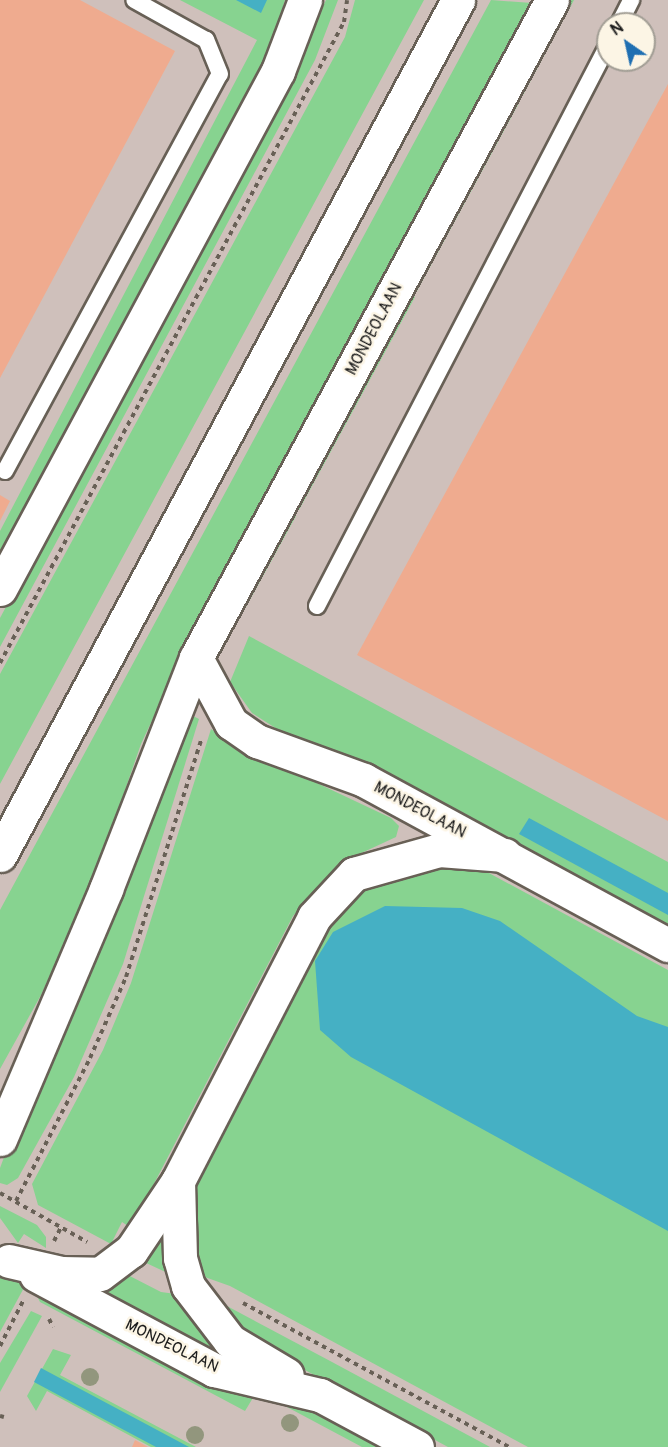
<!DOCTYPE html>
<style>
body{margin:0}
#map{position:relative;width:668px;height:1447px;overflow:hidden;background:#f5dec2;font-family:Pangolin,sans-serif}
div>[style]{position:absolute}
.industrial>*{inset:0;background:#cfc0bb}
.green>*{inset:0;background:#87d390}
.water>*{inset:0;background:#45b0c4}
.building>*{inset:0;background:#efab8f}
.path>*{height:4px;margin-top:-2px;transform-origin:0;background:repeating-linear-gradient(90deg,#686056 0 4.5px,transparent 0 9px)}
.roads{filter:drop-shadow(2px 0 #686056) drop-shadow(-2px 0 #686056) drop-shadow(0 2px #686056) drop-shadow(0 -2px #686056)}
.lane>*{height:16px;margin:-8px;padding:0 8px;transform-origin:8px;border-radius:8px;background:#fff}
.street>*{height:33px;margin:-16.5px;padding:0 16.5px;transform-origin:16.5px;border-radius:16.5px;background:#fff}
.trees>*{width:18px;height:18px;margin:-9px;border-radius:50%;background:#92967d}
span{translate:-50% -50%;white-space:nowrap;text-align:center;line-height:1.15;-webkit-text-stroke:5px #fcf5e5;paint-order:stroke}
.street-label{font-size:16px;color:#1c1c1c}
.north{position:absolute;left:596px;top:12px;width:60px;height:60px;box-sizing:border-box;background:#fcf5e5;border:2px solid #a29e95;border-radius:50%;rotate:326deg;font-size:16px;font-weight:700;line-height:24px;text-align:center;color:#1c1c1c}
.north::after{content:'';display:block;margin:auto;width:21px;height:27px;background:#1f6fb2;clip-path:polygon(50% 0,100% 100%,50% 72%,0 100%)}
</style>
<div id="map">
<div class="industrial">
<div style="clip-path:polygon(evenodd,0 0,668px 0,668px 1447px,0 1447px,0 0,608px 24px,644px 24px,644px 60px,608px 60px,608px 24px)"></div>
</div>
<div class="green">
<div style="clip-path:polygon(180px 0,285px 0,272px 44px,0 553px,0 531px,257px 40px)"></div>
<div style="clip-path:polygon(326px 0,338px 0,315px 60px,0 647px,0 618px,267px 123px)"></div>
<div style="clip-path:polygon(355px 0,424px 0,0 784px,0 674px,345px 37px)"></div>
<div style="clip-path:polygon(491px 0,532px 3px,186px 648px,141px 744px,97px 871px,41px 995px,0 1069px,0 910px)"></div>
<div style="clip-path:polygon(571px 0,574px 0,523px 95px,520px 94px)"></div>
<div style="clip-path:polygon(517px 99px,520px 101px,417px 291px,414px 289px)"></div>
<div style="clip-path:polygon(411px 294px,415px 297px,299px 510px,296px 508px)"></div>
<div style="clip-path:polygon(292px 514px,296px 516px,246px 607px,243px 606px)"></div>
<div style="clip-path:polygon(249px 636px,668px 862px,668px 931px,348px 757px,277px 729px,252px 713px,230px 682px)"></div>
<div style="clip-path:polygon(189px 714px,199px 719px,123px 964px,74px 1077px,18px 1178px,7px 1185px,0 1183px,0 1168px,33px 1081px)"></div>
<div style="clip-path:polygon(211px 729px,230px 742px,391px 818px,399px 826px,396px 837px,342px 862px,293px 916px,131px 1228px,122px 1222px,111px 1244px,38px 1205px,32px 1184px,103px 1050px,131px 983px)"></div>
<div style="clip-path:polygon(440px 861px,487px 872px,668px 970px,668px 1447px,528px 1447px,230px 1286px,199px 1275px,191px 1249px,192px 1198px,207px 1155px,330px 919px,356px 893px,389px 874px)"></div>
<div style="clip-path:polygon(0 1206px,37px 1225px,46px 1237px,46px 1248px,24px 1234px,18px 1243px,0 1218px)"></div>
<div style="clip-path:polygon(159px 1214px,174px 1276px,144px 1262px,153px 1246px)"></div>
<div style="clip-path:polygon(0 1269px,26px 1284px,0 1332px)"></div>
<div style="clip-path:polygon(122px 1272px,161px 1292px,183px 1295px,223px 1358px,77px 1286px)"></div>
<div style="clip-path:polygon(40px 1289px,258px 1386px,382px 1447px,362px 1447px,257px 1391px,245px 1411px,40px 1302px,37px 1296px)"></div>
<div style="clip-path:polygon(212px 1298px,332px 1362px,490px 1447px,448px 1447px,264px 1348px,238px 1328px)"></div>
<div style="clip-path:polygon(31px 1311px,42px 1316px,0 1392px,0 1363px)"></div>
<div style="clip-path:polygon(53px 1349px,71px 1355px,60px 1375px,196px 1447px,151px 1447px,47px 1391px,36px 1411px,27px 1396px)"></div>
</div>
<div class="water">
<div style="clip-path:polygon(236px 0,267px 0,261px 13px)"></div>
<div style="clip-path:polygon(529px 818px,668px 893px,668px 915px,519px 834px)"></div>
<div style="clip-path:polygon(385px 906px,462px 908px,500px 921px,637px 1016px,668px 1027px,668px 1231px,351px 1057px,320px 1030px,315px 961px,333px 932px)"></div>
<div style="clip-path:polygon(41px 1368px,189px 1447px,156px 1447px,34px 1382px)"></div>
</div>
<div class="building">
<div style="clip-path:polygon(0 0,80px 0,175px 51px,0 378px)"></div>
<div style="clip-path:polygon(668px 84px,668px 821px,357px 655px)"></div>
<div style="clip-path:polygon(0 495px,10px 501px,0 521px)"></div>
<div style="clip-path:polygon(135px 1440px,148px 1447px,132px 1447px)"></div>
</div>
<div class="path">
<div style="left:0;top:663px;width:727px;rotate:-61.78deg"></div>
<div style="left:344px;top:22px;width:22px;rotate:-82deg"></div>
<div style="left:0;top:1193px;width:100px;rotate:29.4deg"></div>
<div style="left:16px;top:1201px;width:161px;rotate:-62.6deg"></div>
<div style="left:90px;top:1058px;width:89px;rotate:-66deg"></div>
<div style="left:126px;top:977px;width:249px;rotate:-72.4deg"></div>
<div style="left:54px;top:1241px;width:16px;rotate:-63deg"></div>
<div style="left:243px;top:1303px;width:302px;rotate:28.4deg"></div>
<div style="left:49px;top:1319px;width:9px;rotate:63deg"></div>
<div style="left:0;top:1346px;width:51px;rotate:-62.9deg"></div>
<div style="left:0;top:1416px;width:4px;rotate:14deg"></div>
</div>
<div class="roads">
<div class="lane">
<div style="left:619px;top:24px;width:27px;rotate:-63deg"></div>
<div style="left:5px;top:471px;width:451px;rotate:-61.6deg"></div>
<div style="left:220px;top:74px;width:37px;rotate:-112deg"></div>
<div style="left:206px;top:40px;width:82px;rotate:-150.9deg"></div>
<div style="left:317px;top:606px;width:632px;rotate:-62.58deg"></div>
</div>
<div class="street">
<div style="left:0;top:589px;width:588px;rotate:-61.78deg"></div>
<div style="left:278px;top:71px;width:76px;rotate:-69.2deg"></div>
<div style="left:196px;top:658px;width:74px;rotate:61.7deg"></div>
<div style="left:231px;top:723px;width:32px;rotate:35deg"></div>
<div style="left:257px;top:741px;width:114px;rotate:20deg"></div>
<div style="left:364px;top:780px;width:346px;rotate:28.5deg"></div>
<div style="left:0;top:855px;width:970px;rotate:-61.82deg"></div>
<div style="left:0;top:1139px;width:272px;rotate:-67deg"></div>
<div style="left:106px;top:889px;width:248px;rotate:-68.7deg"></div>
<div style="left:196px;top:658px;width:748px;rotate:-61.59deg"></div>
<div style="left:178px;top:1181px;width:77px;rotate:88.5deg"></div>
<div style="left:180px;top:1258px;width:29px;rotate:74deg"></div>
<div style="left:188px;top:1286px;width:69px;rotate:52.6deg"></div>
<div style="left:230px;top:1341px;width:66px;rotate:30.8deg"></div>
<div style="left:9px;top:1261px;width:53px;rotate:13deg"></div>
<div style="left:61px;top:1273px;width:39px;rotate:1deg"></div>
<div style="left:100px;top:1274px;width:39px;rotate:-37deg"></div>
<div style="left:131px;top:1251px;width:84px;rotate:-56.1deg"></div>
<div style="left:178px;top:1181px;width:297px;rotate:-62.7deg"></div>
<div style="left:314px;top:917px;width:59px;rotate:-47.1deg"></div>
<div style="left:354px;top:874px;width:88px;rotate:-15.8deg"></div>
<div style="left:439px;top:850px;width:66px;rotate:4.3deg"></div>
<div style="left:36px;top:1275px;width:202px;rotate:28.1deg"></div>
<div style="left:214px;top:1370px;width:109px;rotate:13.3deg"></div>
<div style="left:320px;top:1395px;width:110px;rotate:28.2deg"></div>
</div>
</div>
<div class="trees">
<div style="left:90px;top:1377px"></div>
<div style="left:290px;top:1423px"></div>
<div style="left:195px;top:1435px"></div>
</div>
<div class="street-label">
<span style="left:374px;top:329px;rotate:-62deg">MONDEOLAAN</span>
<span style="left:420px;top:810px;rotate:28deg">MONDEOLAAN</span>
<span style="left:172px;top:1346px;rotate:26deg">MONDEOLAAN</span>
</div>
<div class="north">N</div>
</div>
